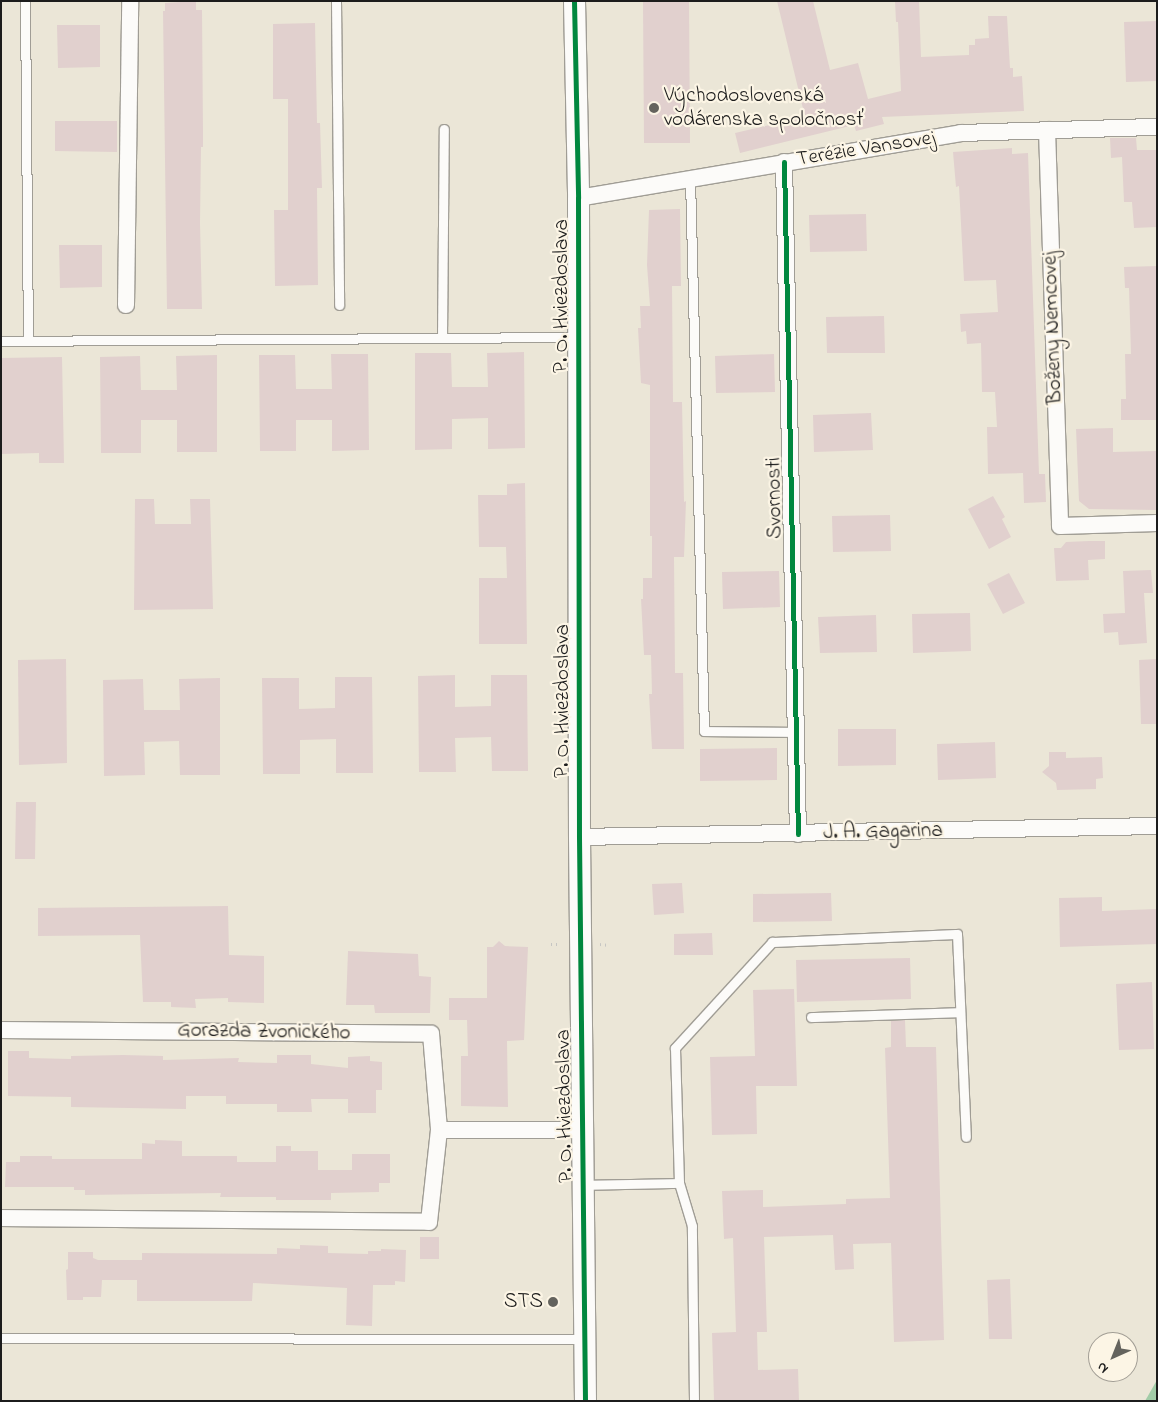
<!DOCTYPE html>
<meta charset="utf-8">
<style>
body{margin:0}
#map{position:relative;width:1158px;height:1402px;overflow:hidden;background:#ebe6d7;font-family:"Indie Flower",sans-serif}
div>[style]{position:absolute}
.forest>*{inset:0;background:#a2cca7}
.building>*{inset:0;background:#e1d0ce}
.path>*{height:3px;margin-top:-1.5px;transform-origin:0;background:repeating-linear-gradient(90deg,#c6c6c3 0 1px,transparent 0 5px)}
.roads{filter:drop-shadow(1px 0 #a09d95) drop-shadow(-1px 0 #a09d95) drop-shadow(0 1px #a09d95) drop-shadow(0 -1px #a09d95)}
.service>*{height:9px;margin:-4.5px;padding:0 4.5px;transform-origin:4.5px;border-radius:4.5px;background:#fcfbf9}
.minor>*{height:16px;margin:-8px;padding:0 8px;transform-origin:8px;border-radius:8px;background:#fcfbf9}
.tertiary>*{height:21px;margin:-10.5px;padding:0 10.5px;transform-origin:10.5px;border-radius:10.5px;background:#fcfbf9}
.cycleway>*{height:5px;margin:-2.5px;padding:0 2.5px;transform-origin:2.5px;border-radius:2.5px;background:#00873e}
.dots>*{width:14px;height:14px;translate:-50% -50%;box-sizing:border-box;border:2px solid #fcf5e5;border-radius:50%}
span{translate:-50% -50%;white-space:nowrap;text-align:center;line-height:1.15;-webkit-text-stroke:4.5px #fcf5e5;paint-order:stroke}
.poi-label{font-size:21px;color:#1c1c1c}
.left{translate:0 -50%;text-align:left}
.right{translate:-100% -50%;text-align:right}
.street-label{font-size:21px;color:#1c1c1c}
.frame{position:absolute;inset:0;border:2px solid #1c1c1c;pointer-events:none}
.north{position:absolute;left:1088px;top:1332px;width:50px;height:50px;box-sizing:border-box;background:#fcf5e5;border:1px solid #a29e95;border-radius:50%;rotate:224deg;font-size:14px;font-weight:700;line-height:20px;text-align:center;color:#1c1c1c}
.north::after{content:'';display:block;margin:auto;width:18px;height:22px;background:#64635d;clip-path:polygon(50% 0,100% 100%,50% 72%,0 100%)}
</style>
<div id="map">
<div class="forest">
<div style="clip-path:polygon(1157px 1380px,1157px 1401px,1145px 1401px)"></div>
</div>
<div class="building">
<div style="clip-path:polygon(196px 1px,196px 10px,202px 10px,203px 133px,203px 147px,201px 147px,200px 223px,202px 309px,167px 309px,163px 11px,165px 11px,165px 3px)"></div>
<div style="clip-path:polygon(643px 1px,689px 1px,690px 143px,644px 143px)"></div>
<div style="clip-path:polygon(777px 1px,813px 1px,830px 70px,858px 63px,868px 99px,901px 91px,898px 22px,896px 22px,895px 1px,919px 1px,921px 57px,969px 55px,969px 45px,975px 45px,975px 39px,989px 38px,988px 16px,1007px 16px,1010px 68px,1013px 68px,1013px 77px,1022px 76px,1024px 111px,882px 117px,884px 124px,856px 131px,854px 125px,740px 153px,735px 133px,805px 117px)"></div>
<div style="clip-path:polygon(1157px 21px,1157px 81px,1126px 82px,1124px 22px)"></div>
<div style="clip-path:polygon(315px 23px,317px 123px,320px 123px,322px 188px,317px 188px,318px 285px,275px 286px,274px 210px,288px 210px,288px 99px,273px 99px,273px 24px)"></div>
<div style="clip-path:polygon(57px 25px,100px 25px,100px 67px,58px 68px)"></div>
<div style="clip-path:polygon(55px 121px,117px 121px,117px 152px,55px 151px)"></div>
<div style="clip-path:polygon(1110px 138px,1136px 138px,1137px 150px,1157px 150px,1157px 227px,1134px 228px,1132px 202px,1124px 202px,1122px 157px,1111px 158px)"></div>
<div style="clip-path:polygon(1012px 148px,1012px 154px,1028px 153px,1039px 474px,1045px 474px,1046px 502px,1024px 503px,1023px 473px,988px 474px,987px 427px,997px 427px,995px 392px,982px 392px,981px 343px,967px 344px,966px 331px,961px 332px,960px 314px,998px 312px,996px 280px,964px 281px,959px 186px,956px 187px,953px 152px)"></div>
<div style="clip-path:polygon(680px 209px,681px 286px,672px 286px,673px 402px,682px 402px,684px 502px,686px 501px,684px 557px,674px 557px,675px 673px,683px 673px,684px 749px,652px 749px,649px 694px,652px 694px,651px 655px,644px 655px,641px 599px,643px 599px,643px 578px,652px 578px,652px 536px,650px 536px,650px 385px,641px 383px,638px 328px,641px 328px,640px 306px,650px 306px,647px 265px,649px 210px)"></div>
<div style="clip-path:polygon(866px 214px,867px 251px,810px 252px,809px 215px)"></div>
<div style="clip-path:polygon(59px 245px,102px 245px,102px 287px,60px 288px)"></div>
<div style="clip-path:polygon(1157px 266px,1157px 420px,1121px 420px,1121px 399px,1126px 399px,1125px 354px,1131px 354px,1129px 288px,1125px 288px,1124px 267px)"></div>
<div style="clip-path:polygon(884px 316px,885px 353px,827px 353px,826px 317px)"></div>
<div style="clip-path:polygon(524px 352px,525px 448px,488px 449px,488px 418px,452px 419px,452px 449px,415px 450px,415px 353px,451px 353px,452px 387px,488px 387px,487px 353px)"></div>
<div style="clip-path:polygon(331px 354px,368px 354px,369px 450px,332px 451px,332px 420px,296px 420px,296px 451px,260px 451px,259px 355px,295px 355px,296px 389px,332px 389px)"></div>
<div style="clip-path:polygon(774px 354px,775px 392px,716px 393px,715px 356px)"></div>
<div style="clip-path:polygon(217px 355px,217px 452px,177px 452px,177px 420px,141px 420px,141px 453px,101px 453px,100px 357px,140px 356px,141px 390px,177px 390px,176px 356px)"></div>
<div style="clip-path:polygon(62px 357px,64px 463px,39px 463px,39px 453px,1px 454px,1px 358px)"></div>
<div style="clip-path:polygon(871px 413px,873px 450px,814px 452px,813px 415px)"></div>
<div style="clip-path:polygon(1113px 428px,1113px 452px,1157px 451px,1157px 510px,1089px 509px,1079px 501px,1076px 429px)"></div>
<div style="clip-path:polygon(525px 483px,527px 644px,479px 644px,479px 578px,507px 578px,506px 547px,479px 547px,478px 495px,507px 495px,507px 484px)"></div>
<div style="clip-path:polygon(993px 496px,1005px 517px,1002px 519px,1011px 537px,989px 549px,968px 509px)"></div>
<div style="clip-path:polygon(135px 499px,154px 499px,155px 524px,191px 524px,190px 499px,210px 499px,213px 609px,134px 610px)"></div>
<div style="clip-path:polygon(890px 515px,891px 551px,833px 552px,832px 516px)"></div>
<div style="clip-path:polygon(1089px 541px,1105px 541px,1105px 559px,1088px 560px,1089px 580px,1056px 581px,1054px 548px,1061px 548px,1066px 542px)"></div>
<div style="clip-path:polygon(1151px 570px,1153px 593px,1144px 593px,1147px 643px,1119px 645px,1118px 632px,1104px 633px,1103px 614px,1125px 613px,1123px 571px)"></div>
<div style="clip-path:polygon(779px 571px,780px 607px,723px 609px,722px 572px)"></div>
<div style="clip-path:polygon(1009px 573px,1025px 603px,1003px 614px,987px 584px)"></div>
<div style="clip-path:polygon(970px 613px,971px 651px,913px 653px,912px 614px)"></div>
<div style="clip-path:polygon(876px 615px,877px 652px,820px 653px,818px 617px)"></div>
<div style="clip-path:polygon(66px 659px,67px 763px,19px 765px,18px 660px)"></div>
<div style="clip-path:polygon(1157px 659px,1157px 724px,1141px 724px,1139px 660px)"></div>
<div style="clip-path:polygon(455px 675px,455px 707px,491px 706px,491px 675px,527px 675px,528px 771px,492px 771px,491px 737px,455px 738px,456px 772px,419px 772px,418px 676px)"></div>
<div style="clip-path:polygon(335px 677px,372px 677px,373px 773px,336px 773px,336px 739px,300px 740px,300px 774px,263px 774px,262px 678px,299px 678px,299px 709px,335px 708px)"></div>
<div style="clip-path:polygon(220px 678px,220px 775px,180px 775px,179px 741px,144px 742px,145px 775px,104px 776px,103px 680px,143px 679px,144px 710px,180px 710px,179px 679px)"></div>
<div style="clip-path:polygon(838px 729px,896px 729px,896px 765px,838px 766px)"></div>
<div style="clip-path:polygon(995px 742px,996px 778px,938px 780px,937px 744px)"></div>
<div style="clip-path:polygon(777px 748px,777px 780px,700px 781px,700px 749px)"></div>
<div style="clip-path:polygon(1049px 752px,1066px 752px,1066px 758px,1102px 757px,1103px 778px,1096px 779px,1096px 789px,1057px 790px,1056px 783px,1042px 772px,1049px 766px)"></div>
<div style="clip-path:polygon(16px 802px,36px 802px,35px 859px,15px 859px)"></div>
<div style="clip-path:polygon(682px 883px,684px 913px,654px 915px,652px 884px)"></div>
<div style="clip-path:polygon(831px 893px,832px 921px,753px 922px,753px 894px)"></div>
<div style="clip-path:polygon(1102px 897px,1102px 911px,1157px 909px,1157px 944px,1060px 947px,1059px 898px)"></div>
<div style="clip-path:polygon(228px 906px,229px 955px,264px 956px,264px 1003px,228px 1002px,228px 998px,195px 999px,196px 1008px,171px 1007px,171px 1002px,143px 1002px,140px 935px,38px 936px,38px 908px)"></div>
<div style="clip-path:polygon(712px 933px,713px 955px,674px 955px,674px 934px)"></div>
<div style="clip-path:polygon(499px 941px,505px 946px,528px 947px,524px 1040px,507px 1041px,508px 1107px,461px 1106px,461px 1056px,468px 1056px,467px 1020px,449px 1020px,449px 998px,487px 998px,487px 947px,493px 947px)"></div>
<div style="clip-path:polygon(348px 951px,418px 954px,419px 976px,431px 977px,430px 1013px,375px 1013px,374px 1005px,346px 1005px)"></div>
<div style="clip-path:polygon(910px 958px,911px 999px,797px 1002px,796px 960px)"></div>
<div style="clip-path:polygon(1152px 982px,1154px 1049px,1119px 1050px,1116px 984px)"></div>
<div style="clip-path:polygon(794px 989px,797px 1086px,756px 1086px,757px 1134px,712px 1135px,710px 1057px,755px 1056px,753px 990px)"></div>
<div style="clip-path:polygon(905px 1020px,906px 1047px,936px 1047px,944px 1340px,894px 1342px,891px 1243px,853px 1244px,854px 1269px,835px 1270px,833px 1235px,764px 1237px,767px 1332px,757px 1332px,758px 1370px,798px 1369px,799px 1401px,714px 1401px,712px 1333px,736px 1332px,733px 1238px,724px 1239px,722px 1191px,763px 1190px,763px 1207px,846px 1204px,846px 1199px,890px 1198px,885px 1048px,891px 1047px,891px 1021px)"></div>
<div style="clip-path:polygon(8px 1051px,29px 1051px,29px 1058px,71px 1059px,71px 1056px,123px 1055px,163px 1056px,163px 1060px,239px 1058px,238px 1062px,277px 1063px,277px 1055px,311px 1055px,311px 1064px,348px 1068px,348px 1057px,370px 1056px,370px 1061px,382px 1062px,382px 1090px,376px 1090px,376px 1113px,348px 1113px,348px 1099px,311px 1099px,312px 1112px,277px 1112px,277px 1104px,226px 1104px,226px 1096px,186px 1096px,186px 1109px,71px 1107px,71px 1097px,8px 1096px)"></div>
<div style="clip-path:polygon(155px 1140px,182px 1141px,182px 1156px,237px 1156px,237px 1162px,276px 1162px,276px 1146px,291px 1146px,291px 1151px,318px 1151px,318px 1170px,352px 1170px,352px 1154px,390px 1154px,390px 1183px,379px 1183px,379px 1192px,331px 1193px,331px 1200px,276px 1200px,276px 1197px,220px 1197px,221px 1193px,85px 1195px,85px 1190px,74px 1190px,74px 1187px,5px 1187px,6px 1162px,20px 1162px,20px 1156px,52px 1156px,52px 1159px,142px 1159px,142px 1143px,155px 1144px)"></div>
<div style="clip-path:polygon(420px 1237px,439px 1237px,439px 1259px,420px 1259px)"></div>
<div style="clip-path:polygon(300px 1245px,328px 1246px,328px 1253px,368px 1254px,368px 1251px,381px 1251px,381px 1249px,406px 1250px,405px 1282px,395px 1281px,395px 1285px,373px 1285px,372px 1326px,346px 1325px,347px 1288px,253px 1283px,252px 1301px,137px 1301px,137px 1280px,102px 1280px,101px 1297px,83px 1297px,83px 1300px,67px 1300px,66px 1270px,68px 1269px,68px 1252px,93px 1252px,93px 1258px,98px 1260px,142px 1260px,142px 1253px,277px 1254px,277px 1248px,300px 1249px)"></div>
<div style="clip-path:polygon(1010px 1279px,1012px 1339px,989px 1339px,987px 1280px)"></div>
</div>
<div class="path">
<div style="left:551px;top:944px;width:10px"></div>
<div style="left:600px;top:944px;width:9px;rotate:6deg"></div>
</div>
<div class="roads">
<div class="service">
<div style="left:25px;top:1px;width:340px;rotate:89.5deg"></div>
<div style="left:336px;top:1px;width:304px;rotate:89.4deg"></div>
<div style="left:690px;top:178px;width:553px;rotate:88.55deg"></div>
<div style="left:704px;top:731px;width:93px;rotate:0.6deg"></div>
<div style="left:442px;top:338px;width:209px;rotate:-89.5deg"></div>
<div style="left:1px;top:341px;width:577px;rotate:-0.4deg"></div>
<div style="left:811px;top:1017px;width:149px;rotate:-1.9deg"></div>
<div style="left:582px;top:1185px;width:97px;rotate:-1.2deg"></div>
<div style="left:1px;top:1338px;width:583px;rotate:0.1deg"></div>
<div style="left:694px;top:1401px;width:175px;rotate:-90.7deg"></div>
<div style="left:692px;top:1226px;width:45px;rotate:-106.8deg"></div>
<div style="left:679px;top:1183px;width:135px;rotate:-91.7deg"></div>
<div style="left:675px;top:1048px;width:144px;rotate:-47.5deg"></div>
<div style="left:772px;top:942px;width:185px;rotate:-2.5deg"></div>
<div style="left:957px;top:934px;width:203px;rotate:87.5deg"></div>
</div>
<div class="minor">
<div style="left:1047px;top:130px;width:396px;rotate:88.1deg"></div>
<div style="left:1060px;top:526px;width:97px;rotate:-1.8deg"></div>
<div style="left:784px;top:162px;width:672px;rotate:88.81deg"></div>
<div style="left:578px;top:198px;width:388px;rotate:-9.6deg"></div>
<div style="left:961px;top:133px;width:196px;rotate:-1.8deg"></div>
<div style="left:126px;top:305px;width:304px;rotate:-89.2deg"></div>
<div style="left:579px;top:837px;width:578px;rotate:-1.09deg"></div>
<div style="left:1px;top:1030px;width:430px;rotate:0.5deg"></div>
<div style="left:431px;top:1034px;width:96px;rotate:85.2deg"></div>
<div style="left:1px;top:1218px;width:428px;rotate:0.5deg"></div>
<div style="left:429px;top:1222px;width:93px;rotate:-83.8deg"></div>
<div style="left:439px;top:1130px;width:142px"></div>
</div>
<div class="tertiary">
<div style="left:574px;top:1px;width:197px;rotate:88.8deg"></div>
<div style="left:578px;top:198px;width:639px;rotate:89.91deg"></div>
<div style="left:579px;top:837px;width:564px;rotate:89.39deg"></div>
</div>
</div>
<div class="cycleway">
<div style="left:574px;top:1px;width:197px;rotate:88.8deg"></div>
<div style="left:578px;top:198px;width:639px;rotate:89.91deg"></div>
<div style="left:579px;top:837px;width:564px;rotate:89.39deg"></div>
<div style="left:784px;top:162px;width:672px;rotate:88.81deg"></div>
</div>
<div class="dots">
<div style="left:654px;top:108px;background:#64635d"></div>
<div style="left:553px;top:1302px;background:#64635d"></div>
</div>
<div class="poi-label">
<span class="left" style="left:664px;top:108px">Východoslovenská<br>vodárenska spoločnosť</span>
<span class="right" style="left:543px;top:1302px">STS</span>
</div>
<div class="street-label">
<span style="left:866px;top:149px;rotate:-9deg">Terézie Vansovej</span>
<span style="left:562px;top:296px;rotate:-90deg">P. O. Hviezdoslava</span>
<span style="left:1053px;top:328px;rotate:-92deg">Boženy Nemcovej</span>
<span style="left:775px;top:498px;rotate:-91deg">Svornosti</span>
<span style="left:563px;top:701px;rotate:-90deg">P. O. Hviezdoslava</span>
<span style="left:883px;top:832px;rotate:-1deg">J. A. Gagarina</span>
<span style="left:264px;top:1032px;rotate:1deg">Gorazda Zvonického</span>
<span style="left:565px;top:1106px;rotate:-91deg">P. O. Hviezdoslava</span>
</div>
<div class="frame"></div>
<div class="north">N</div>
</div>
